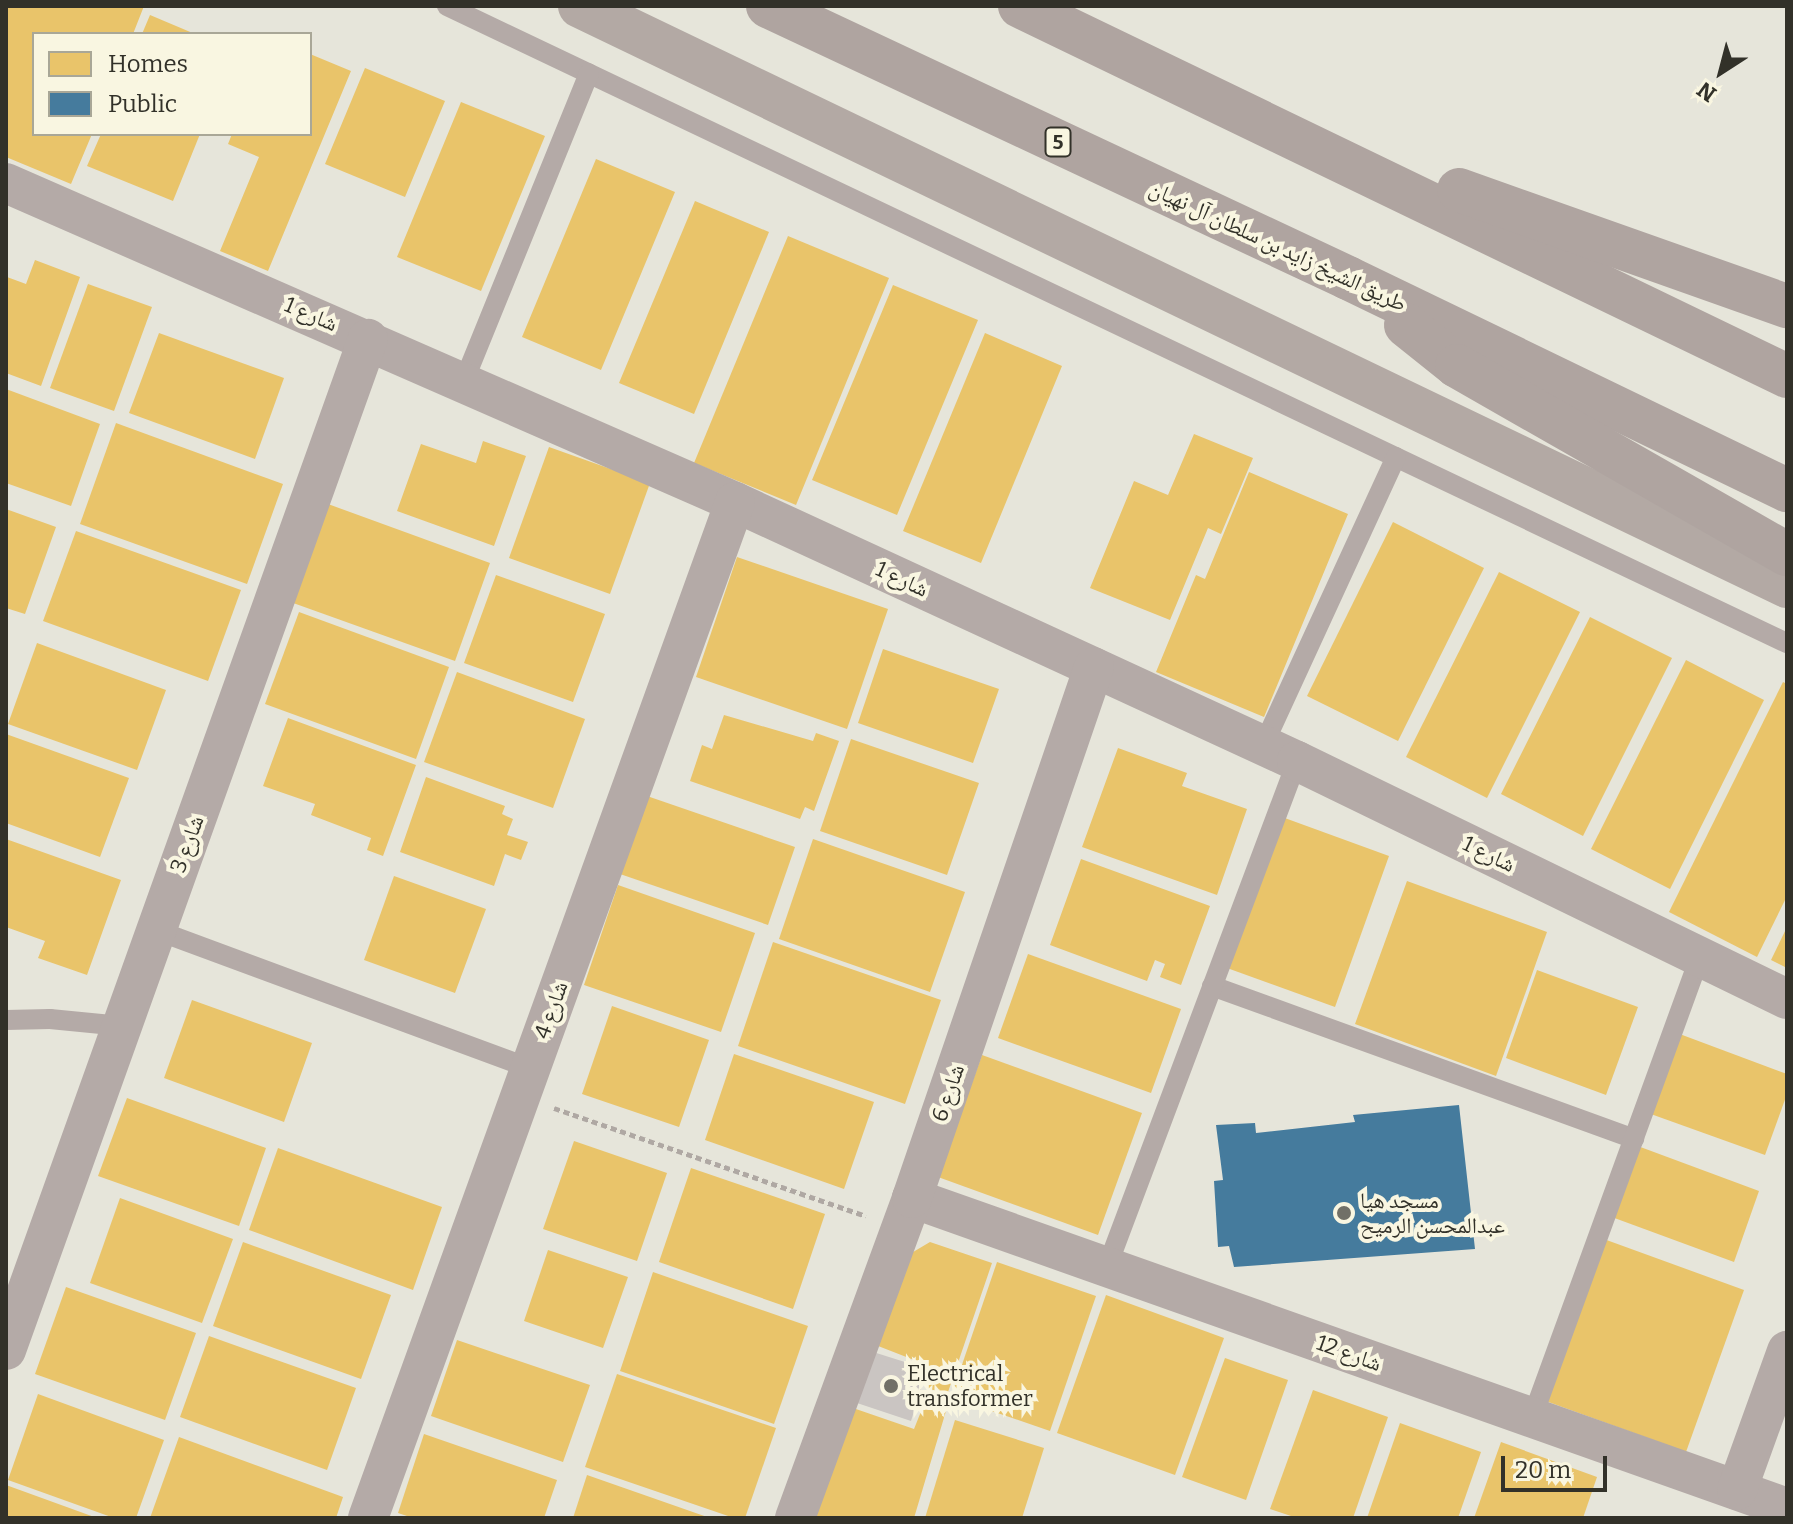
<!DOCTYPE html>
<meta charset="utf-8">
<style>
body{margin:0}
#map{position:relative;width:1793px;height:1524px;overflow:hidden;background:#e6e5da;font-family:Bitter,"Noto Naskh Arabic",serif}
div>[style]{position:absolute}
.homes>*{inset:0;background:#e9c46a}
.public>*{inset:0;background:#457b9d}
.building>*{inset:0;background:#cac5c2}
.path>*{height:5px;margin-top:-2.5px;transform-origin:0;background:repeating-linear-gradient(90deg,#afa8a3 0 6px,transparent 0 10px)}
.lane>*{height:20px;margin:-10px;padding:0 10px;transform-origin:10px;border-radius:10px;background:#b4aaa7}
.street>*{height:40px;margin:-20px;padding:0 20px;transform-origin:20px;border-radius:20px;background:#b4aaa7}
.secondary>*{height:44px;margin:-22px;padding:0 22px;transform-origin:22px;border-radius:22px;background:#b3a9a4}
.highway>*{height:44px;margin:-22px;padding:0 22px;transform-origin:22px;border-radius:22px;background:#afa4a0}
.dots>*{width:22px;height:22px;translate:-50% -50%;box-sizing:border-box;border:4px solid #f9f6e1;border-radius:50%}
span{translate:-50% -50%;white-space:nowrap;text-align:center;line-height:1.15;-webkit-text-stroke:8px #f9f6e1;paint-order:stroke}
.shield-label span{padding:2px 6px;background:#f9f6e1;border:2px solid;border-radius:6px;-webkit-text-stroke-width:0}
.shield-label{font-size:20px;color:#323129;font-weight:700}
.street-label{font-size:22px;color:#323129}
.poi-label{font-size:22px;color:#323129}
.left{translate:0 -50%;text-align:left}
.frame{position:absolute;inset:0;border:8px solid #323129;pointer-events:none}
.legend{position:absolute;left:32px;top:32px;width:280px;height:104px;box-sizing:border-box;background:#f9f6e1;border:2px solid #a9a797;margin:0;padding:10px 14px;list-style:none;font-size:24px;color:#323129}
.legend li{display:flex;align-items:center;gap:16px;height:40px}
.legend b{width:40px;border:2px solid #a9a797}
.north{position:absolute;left:1681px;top:32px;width:80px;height:80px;-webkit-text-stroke:6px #f9f6e1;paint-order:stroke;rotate:216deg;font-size:22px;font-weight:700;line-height:32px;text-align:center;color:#323129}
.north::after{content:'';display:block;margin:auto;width:28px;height:36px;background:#323129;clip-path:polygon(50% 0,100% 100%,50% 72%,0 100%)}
.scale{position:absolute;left:1501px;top:1456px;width:106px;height:36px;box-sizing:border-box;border:4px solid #323129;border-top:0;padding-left:10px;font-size:24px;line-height:28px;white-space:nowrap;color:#323129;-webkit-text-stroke:6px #f9f6e1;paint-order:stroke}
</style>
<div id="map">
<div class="homes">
<div style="clip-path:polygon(6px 6px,144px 6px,133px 34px,34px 34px,34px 134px,92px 134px,71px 184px,6px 157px)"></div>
<div style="clip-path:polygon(150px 15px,195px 34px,142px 34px)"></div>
<div style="clip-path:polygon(310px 54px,351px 71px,268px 271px,220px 251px,259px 157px,228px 144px,232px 134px,310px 134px)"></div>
<div style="clip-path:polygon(365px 68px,445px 101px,405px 197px,325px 164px)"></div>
<div style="clip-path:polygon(461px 102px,545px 136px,481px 291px,397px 257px)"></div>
<div style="clip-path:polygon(101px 134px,200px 134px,173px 201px,87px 166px)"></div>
<div style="clip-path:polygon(596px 159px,675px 192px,601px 370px,522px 337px)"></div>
<div style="clip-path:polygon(695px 201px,769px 232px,694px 414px,619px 383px)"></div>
<div style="clip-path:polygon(788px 236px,889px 278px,796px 505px,694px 463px)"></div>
<div style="clip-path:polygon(35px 260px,80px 277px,41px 386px,6px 373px,6px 281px,7px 277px,26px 284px)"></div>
<div style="clip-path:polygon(88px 284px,152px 307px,114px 411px,50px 388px)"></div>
<div style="clip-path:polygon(893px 285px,978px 320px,897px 515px,812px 480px)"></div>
<div style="clip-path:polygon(159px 333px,284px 378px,255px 459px,129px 413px)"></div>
<div style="clip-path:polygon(985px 333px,1062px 366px,981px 563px,903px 531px)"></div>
<div style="clip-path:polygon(6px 389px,100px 424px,71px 506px,6px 483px)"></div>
<div style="clip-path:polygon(116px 423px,283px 484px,247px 584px,80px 524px)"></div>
<div style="clip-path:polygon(1194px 434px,1253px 458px,1221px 534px,1208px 528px,1170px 620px,1090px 588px,1134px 481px,1168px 495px)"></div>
<div style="clip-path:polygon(483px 441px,526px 456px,494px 546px,397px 511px,421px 444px,476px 463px)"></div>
<div style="clip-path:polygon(549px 447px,650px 483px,610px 594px,509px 558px)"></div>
<div style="clip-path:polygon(1249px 472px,1348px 514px,1264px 717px,1156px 672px,1196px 575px,1205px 579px)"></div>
<div style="clip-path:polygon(317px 500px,490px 563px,455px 661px,282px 599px)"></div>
<div style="clip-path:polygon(6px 509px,56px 527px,25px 614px,6px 608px)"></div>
<div style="clip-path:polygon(1393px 522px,1484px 568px,1398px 741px,1307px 696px)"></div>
<div style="clip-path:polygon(76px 531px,241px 590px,208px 681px,43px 621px)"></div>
<div style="clip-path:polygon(737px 557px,888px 609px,847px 729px,696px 677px)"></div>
<div style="clip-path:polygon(1499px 572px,1580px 612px,1487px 798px,1406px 757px)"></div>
<div style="clip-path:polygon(496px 575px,605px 614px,573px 702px,464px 663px)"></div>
<div style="clip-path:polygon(299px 612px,449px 667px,416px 759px,265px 704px)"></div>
<div style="clip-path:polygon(1590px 617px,1672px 658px,1583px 836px,1501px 794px)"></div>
<div style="clip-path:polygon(37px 643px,166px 690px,137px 770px,8px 724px)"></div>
<div style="clip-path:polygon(883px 649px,999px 689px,973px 763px,858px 723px)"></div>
<div style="clip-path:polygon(1686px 660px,1764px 700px,1670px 889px,1591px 849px)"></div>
<div style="clip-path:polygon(457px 672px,585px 719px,553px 808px,424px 762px)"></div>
<div style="clip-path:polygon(1783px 682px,1787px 684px,1787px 896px,1757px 957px,1669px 912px)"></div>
<div style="clip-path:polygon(724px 715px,813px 741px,816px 733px,839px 741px,814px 811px,805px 807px,800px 819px,690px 781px,702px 745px,712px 749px)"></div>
<div style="clip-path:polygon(288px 718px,416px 765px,383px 856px,367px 850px,371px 838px,311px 815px,315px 804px,263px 786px)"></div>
<div style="clip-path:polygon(6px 734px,129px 778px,100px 857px,6px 823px)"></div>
<div style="clip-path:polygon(851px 739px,979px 783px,947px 875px,820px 831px)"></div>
<div style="clip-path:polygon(1118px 748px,1187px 773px,1182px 786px,1247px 809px,1217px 895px,1082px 847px)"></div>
<div style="clip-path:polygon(426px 777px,505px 806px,502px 814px,513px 819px,507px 835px,528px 842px,521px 860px,505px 854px,494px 886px,400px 852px)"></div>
<div style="clip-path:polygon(647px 796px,795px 847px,768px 925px,620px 874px)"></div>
<div style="clip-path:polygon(1282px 817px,1389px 856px,1335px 1007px,1227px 968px)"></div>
<div style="clip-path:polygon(6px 839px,121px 880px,87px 975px,38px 958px,45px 941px,6px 927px)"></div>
<div style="clip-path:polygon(813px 839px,965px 892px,930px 992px,779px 939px)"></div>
<div style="clip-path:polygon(1081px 859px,1210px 906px,1181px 985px,1160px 977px,1165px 964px,1155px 960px,1147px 981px,1050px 945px)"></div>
<div style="clip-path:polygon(394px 876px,486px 909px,455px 993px,364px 960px)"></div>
<div style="clip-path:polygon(1407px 881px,1547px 932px,1496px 1076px,1355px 1024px)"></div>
<div style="clip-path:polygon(618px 885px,755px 933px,721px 1032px,584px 985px)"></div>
<div style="clip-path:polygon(1787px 927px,1787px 968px,1771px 960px)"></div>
<div style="clip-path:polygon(773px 942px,941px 1000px,905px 1104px,738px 1046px)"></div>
<div style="clip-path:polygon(1028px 954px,1181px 1009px,1151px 1093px,998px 1038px)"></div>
<div style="clip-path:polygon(1537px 970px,1638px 1007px,1606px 1095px,1506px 1058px)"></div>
<div style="clip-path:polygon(192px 1000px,312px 1043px,284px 1122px,164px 1078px)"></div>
<div style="clip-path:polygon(612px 1006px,709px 1040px,679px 1127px,582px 1094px)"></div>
<div style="clip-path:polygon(1677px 1033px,1787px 1074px,1787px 1094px,1765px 1155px,1648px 1113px)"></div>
<div style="clip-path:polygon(734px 1054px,874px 1102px,844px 1189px,705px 1140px)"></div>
<div style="clip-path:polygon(982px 1055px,1142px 1113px,1098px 1235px,938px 1177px)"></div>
<div style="clip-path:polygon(127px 1098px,266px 1148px,239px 1226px,98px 1176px)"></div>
<div style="clip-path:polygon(574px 1141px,667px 1173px,637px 1261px,543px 1229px)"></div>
<div style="clip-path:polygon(1635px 1145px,1759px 1191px,1734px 1262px,1609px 1216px)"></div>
<div style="clip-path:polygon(278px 1148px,442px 1207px,413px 1290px,249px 1230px)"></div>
<div style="clip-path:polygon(691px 1168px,825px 1214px,793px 1309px,659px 1262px)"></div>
<div style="clip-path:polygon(120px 1198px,233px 1239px,202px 1323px,90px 1283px)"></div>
<div style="clip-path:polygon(1601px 1238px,1744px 1290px,1686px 1452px,1543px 1400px)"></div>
<div style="clip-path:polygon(243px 1242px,391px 1295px,361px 1379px,213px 1326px)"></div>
<div style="clip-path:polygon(930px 1242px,992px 1263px,947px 1395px,925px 1387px,932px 1367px,873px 1344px,903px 1258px)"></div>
<div style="clip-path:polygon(548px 1250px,628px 1277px,603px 1348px,524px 1321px)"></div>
<div style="clip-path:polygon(997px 1262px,1096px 1296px,1050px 1431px,951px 1397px)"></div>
<div style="clip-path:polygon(653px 1272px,808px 1326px,774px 1424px,620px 1371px)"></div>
<div style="clip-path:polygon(66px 1287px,196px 1333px,165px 1420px,35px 1374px)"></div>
<div style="clip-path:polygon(1106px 1295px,1224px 1338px,1175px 1475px,1057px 1433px)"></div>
<div style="clip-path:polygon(209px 1336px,356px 1388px,327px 1470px,180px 1417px)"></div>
<div style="clip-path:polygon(457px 1340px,590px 1385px,563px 1462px,431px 1416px)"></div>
<div style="clip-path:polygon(1225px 1358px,1288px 1380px,1246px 1500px,1182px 1477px)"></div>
<div style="clip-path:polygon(617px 1374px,776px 1428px,745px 1518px,734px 1518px,585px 1467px)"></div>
<div style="clip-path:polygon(1313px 1390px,1388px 1417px,1353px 1518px,1297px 1518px,1270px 1509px)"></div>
<div style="clip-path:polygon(38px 1394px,164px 1440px,136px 1518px,114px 1518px,8px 1480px)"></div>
<div style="clip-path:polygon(924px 1404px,946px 1411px,914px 1518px,812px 1518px,853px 1408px,914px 1429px)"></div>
<div style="clip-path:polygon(955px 1420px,1044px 1448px,1022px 1518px,925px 1518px)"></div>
<div style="clip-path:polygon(1400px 1423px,1481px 1452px,1458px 1518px,1367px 1518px)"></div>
<div style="clip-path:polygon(424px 1434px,557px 1480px,544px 1518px,413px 1518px,398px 1513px)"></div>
<div style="clip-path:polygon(179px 1437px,343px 1497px,336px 1518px,150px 1518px)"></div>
<div style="clip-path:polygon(1501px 1442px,1597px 1477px,1583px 1518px,1474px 1518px)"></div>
<div style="clip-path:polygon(587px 1475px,710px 1518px,573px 1518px)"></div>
<div style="clip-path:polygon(6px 1485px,97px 1518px,6px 1518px)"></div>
</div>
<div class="public">
<div style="clip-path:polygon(1459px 1105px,1475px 1249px,1234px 1267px,1229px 1246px,1218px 1247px,1214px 1181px,1223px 1180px,1216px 1125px,1255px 1123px,1256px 1133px,1355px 1122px,1353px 1115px)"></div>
</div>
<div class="building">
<div style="clip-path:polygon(870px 1351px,927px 1369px,911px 1421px,854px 1402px)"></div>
</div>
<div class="path">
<div style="left:554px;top:1108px;width:330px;rotate:19.1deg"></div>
</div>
<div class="lane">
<div style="left:447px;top:6px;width:1484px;rotate:25.43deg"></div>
<div style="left:464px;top:381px;width:332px;rotate:-67.9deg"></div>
<div style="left:1263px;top:746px;width:318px;rotate:-65.3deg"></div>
<div style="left:156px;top:930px;width:399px;rotate:20.3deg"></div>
<div style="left:1212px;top:986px;width:449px;rotate:19.9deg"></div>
<div style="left:6px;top:1020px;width:44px;rotate:-1.3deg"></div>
<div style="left:50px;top:1019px;width:72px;rotate:5.6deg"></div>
<div style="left:1107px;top:1267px;width:540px;rotate:-69.42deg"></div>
<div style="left:1532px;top:1418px;width:492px;rotate:-70deg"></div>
</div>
<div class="street">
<div style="left:6px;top:183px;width:796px;rotate:23.63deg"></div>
<div style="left:735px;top:502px;width:619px;rotate:24.74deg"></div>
<div style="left:1297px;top:761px;width:545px;rotate:25.91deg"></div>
<div style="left:912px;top:1198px;width:928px;rotate:19.51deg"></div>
<div style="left:6px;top:1350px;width:1074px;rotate:-70.3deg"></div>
<div style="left:1737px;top:1490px;width:148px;rotate:-70.2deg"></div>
<div style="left:368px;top:1518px;width:1080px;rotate:-70.14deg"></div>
<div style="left:795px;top:1518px;width:341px;rotate:-69.9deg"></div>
<div style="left:912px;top:1198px;width:561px;rotate:-71.08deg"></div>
</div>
<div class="secondary">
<div style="left:580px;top:6px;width:1339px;rotate:25.67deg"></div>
</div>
<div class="highway">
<div style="left:768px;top:6px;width:641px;rotate:25.12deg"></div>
<div style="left:1348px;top:278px;width:488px;rotate:25.8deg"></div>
<div style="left:1020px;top:6px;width:852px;rotate:25.75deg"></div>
<div style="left:1459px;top:190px;width:348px;rotate:19.5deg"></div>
<div style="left:1406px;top:325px;width:65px;rotate:38.8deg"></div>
<div style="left:1457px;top:366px;width:380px;rotate:29.7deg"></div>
</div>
<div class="dots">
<div style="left:1344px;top:1213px;background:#717067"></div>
<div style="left:891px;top:1386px;background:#717067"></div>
</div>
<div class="shield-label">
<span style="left:1058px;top:142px">5</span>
</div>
<div class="street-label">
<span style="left:1278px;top:246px;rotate:25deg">طريق الشيخ زايد بن سلطان آل نهيان</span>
<span style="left:311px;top:314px;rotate:23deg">شارع 1</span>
<span style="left:902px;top:579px;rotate:25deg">شارع 1</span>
<span style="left:187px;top:844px;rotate:-70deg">شارع 3</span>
<span style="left:1489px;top:854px;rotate:26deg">شارع 1</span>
<span style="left:551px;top:1010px;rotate:-70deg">شارع 4</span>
<span style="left:948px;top:1093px;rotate:-71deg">شارع 6</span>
<span style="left:1349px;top:1353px;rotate:20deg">شارع 12</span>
</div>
<div class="poi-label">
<span class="left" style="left:1360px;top:1213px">مسجد هيا<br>عبدالمحسن الرميح</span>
<span class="left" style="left:907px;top:1386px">Electrical<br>transformer</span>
</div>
<div class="frame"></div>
<ul class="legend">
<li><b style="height:22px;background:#e9c46a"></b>Homes</li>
<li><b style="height:22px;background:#457b9d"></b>Public</li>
</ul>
<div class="north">N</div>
<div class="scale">20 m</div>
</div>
